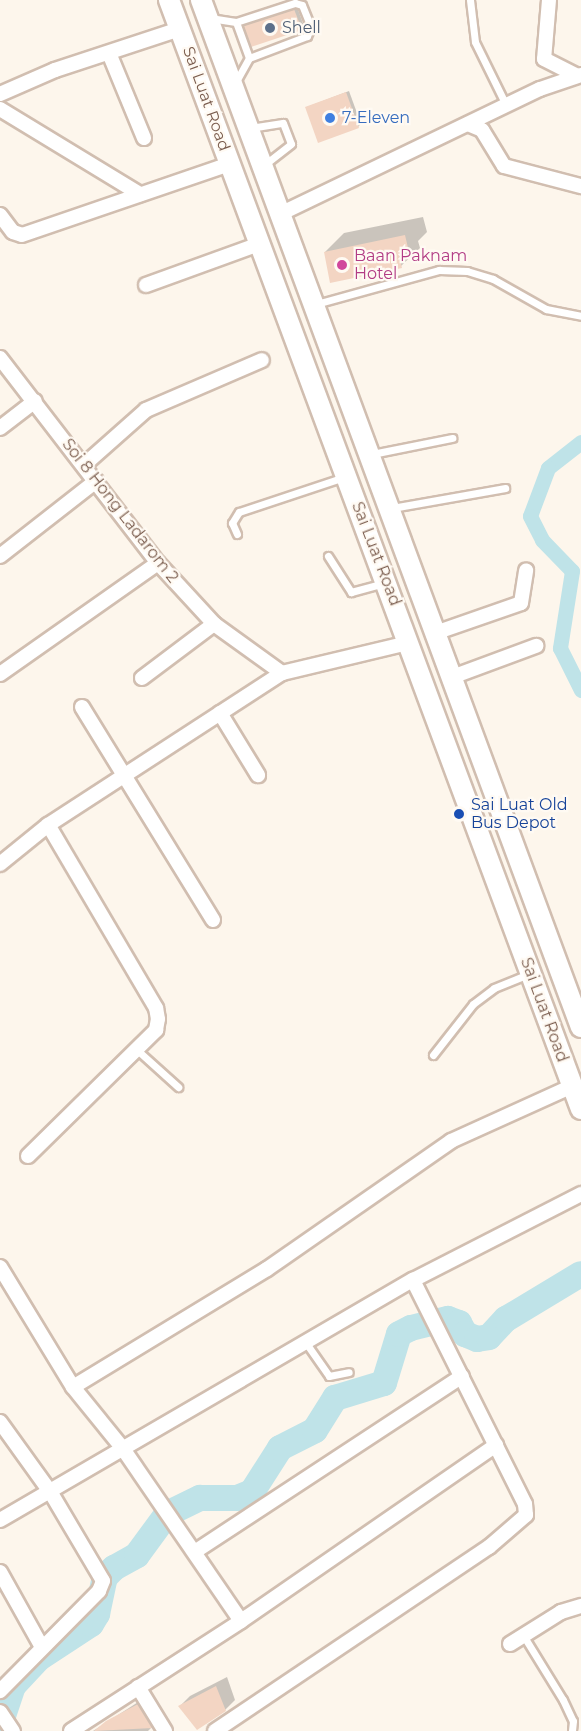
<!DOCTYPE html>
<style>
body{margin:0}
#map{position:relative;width:581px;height:1731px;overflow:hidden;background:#fdf6ec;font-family:Montserrat,sans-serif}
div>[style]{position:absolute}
.shadow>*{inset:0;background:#0003}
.canal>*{height:15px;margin:-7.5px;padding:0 7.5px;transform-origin:7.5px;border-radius:7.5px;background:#bfe3e8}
.river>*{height:26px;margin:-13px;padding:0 13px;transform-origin:13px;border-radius:13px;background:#bfe3e8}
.building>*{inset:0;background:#f3d5c3}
.roads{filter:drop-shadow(2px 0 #d1beb0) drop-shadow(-2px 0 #d1beb0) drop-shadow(0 2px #d1beb0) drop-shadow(0 -2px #d1beb0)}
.service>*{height:7px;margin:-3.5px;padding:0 3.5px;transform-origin:3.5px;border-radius:3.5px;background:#fff}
.minor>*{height:14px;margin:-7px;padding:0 7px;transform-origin:7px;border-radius:7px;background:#fff}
.secondary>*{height:20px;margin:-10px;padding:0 10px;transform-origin:10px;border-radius:10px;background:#fff}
.dots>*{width:16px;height:16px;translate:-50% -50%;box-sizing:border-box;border:3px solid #fffaf3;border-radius:50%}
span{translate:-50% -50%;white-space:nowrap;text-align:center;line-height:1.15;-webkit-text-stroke:4.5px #fffaf3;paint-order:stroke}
.service-label{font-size:16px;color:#4e5e75}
.left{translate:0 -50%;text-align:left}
.street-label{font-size:16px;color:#7a5c4d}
.shop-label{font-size:16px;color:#366cbe}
.hotel-label{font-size:16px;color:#b23c85}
.transit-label{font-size:16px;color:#164399}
</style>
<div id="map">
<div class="shadow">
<div style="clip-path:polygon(297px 7px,304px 26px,301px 29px,245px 26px)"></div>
<div style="clip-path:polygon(349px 91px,361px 124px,358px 127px,307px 107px)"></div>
<div style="clip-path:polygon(423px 217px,427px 232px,418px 241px,420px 248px,401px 266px,325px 252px,344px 233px)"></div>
<div style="clip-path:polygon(227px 1677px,235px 1700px,225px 1710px,180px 1706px,190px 1696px)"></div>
<div style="clip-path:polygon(146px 1697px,160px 1719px,148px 1731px,93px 1731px)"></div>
</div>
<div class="canal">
<div style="left:581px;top:442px;width:42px;rotate:141.8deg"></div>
<div style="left:548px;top:468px;width:51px;rotate:110.6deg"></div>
<div style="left:530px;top:516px;width:27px;rotate:63deg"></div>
<div style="left:542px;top:540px;width:43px;rotate:45.9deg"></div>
<div style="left:572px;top:571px;width:78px;rotate:98.9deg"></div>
<div style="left:560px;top:648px;width:47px;rotate:63.4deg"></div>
</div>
<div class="river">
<div style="left:0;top:1725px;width:41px;rotate:-71.6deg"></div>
<div style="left:13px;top:1686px;width:38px;rotate:-47deg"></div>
<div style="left:39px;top:1658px;width:62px;rotate:-33.2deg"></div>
<div style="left:91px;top:1624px;width:12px;rotate:-59deg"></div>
<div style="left:97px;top:1614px;width:38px;rotate:-78deg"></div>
<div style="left:105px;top:1577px;width:13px;rotate:-45deg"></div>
<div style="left:114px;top:1568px;width:26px;rotate:-29deg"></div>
<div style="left:137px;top:1555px;width:51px;rotate:-53.8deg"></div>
<div style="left:167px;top:1514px;width:37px;rotate:-26deg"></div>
<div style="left:200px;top:1498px;width:37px"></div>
<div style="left:237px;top:1498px;width:16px;rotate:-22deg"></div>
<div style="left:252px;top:1492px;width:52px;rotate:-57.5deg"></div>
<div style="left:280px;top:1448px;width:39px;rotate:-27deg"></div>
<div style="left:315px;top:1430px;width:38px;rotate:-58deg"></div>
<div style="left:335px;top:1398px;width:51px;rotate:-17deg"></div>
<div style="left:384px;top:1383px;width:51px;rotate:-73deg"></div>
<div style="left:399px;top:1334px;width:13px;rotate:-27deg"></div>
<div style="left:411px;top:1328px;width:38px;rotate:-14deg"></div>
<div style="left:448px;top:1319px;width:12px;rotate:20deg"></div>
<div style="left:459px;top:1323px;width:13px;rotate:61deg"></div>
<div style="left:465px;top:1334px;width:13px;rotate:23deg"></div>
<div style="left:477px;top:1339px;width:12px;rotate:-9deg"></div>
<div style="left:489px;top:1337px;width:25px;rotate:-47deg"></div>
<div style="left:506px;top:1319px;width:87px;rotate:-31deg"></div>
</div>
<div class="building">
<div style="clip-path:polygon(294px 9px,302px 30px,251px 47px,243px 26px)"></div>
<div style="clip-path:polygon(346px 92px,359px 128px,318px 143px,305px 107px)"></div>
<div style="clip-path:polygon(405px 235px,409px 252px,399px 255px,402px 268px,330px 283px,324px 252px)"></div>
<div style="clip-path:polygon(216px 1686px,226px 1711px,197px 1730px,178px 1706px)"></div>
<div style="clip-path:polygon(138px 1704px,153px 1728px,94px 1731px,106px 1721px)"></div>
</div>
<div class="roads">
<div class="service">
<div style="left:470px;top:0;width:42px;rotate:83.2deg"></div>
<div style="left:475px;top:42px;width:70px;rotate:63.8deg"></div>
<div style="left:210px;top:18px;width:26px;rotate:9deg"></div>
<div style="left:236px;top:22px;width:62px;rotate:-17.9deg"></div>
<div style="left:295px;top:3px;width:7px;rotate:16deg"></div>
<div style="left:302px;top:5px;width:24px;rotate:68deg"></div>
<div style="left:311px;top:27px;width:10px;rotate:114deg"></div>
<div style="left:307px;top:36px;width:62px;rotate:159.2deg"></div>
<div style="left:249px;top:58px;width:29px;rotate:119deg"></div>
<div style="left:236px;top:22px;width:38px;rotate:70deg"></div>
<div style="left:250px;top:128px;width:33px;rotate:-9deg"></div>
<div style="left:283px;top:123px;width:22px;rotate:69deg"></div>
<div style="left:291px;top:144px;width:33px;rotate:142deg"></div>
<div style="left:316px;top:304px;width:128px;rotate:-15.5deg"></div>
<div style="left:439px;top:270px;width:28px;rotate:2deg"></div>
<div style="left:467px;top:271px;width:27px;rotate:17deg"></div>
<div style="left:493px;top:279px;width:61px;rotate:29.5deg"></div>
<div style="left:546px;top:309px;width:36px;rotate:11deg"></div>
<div style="left:372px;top:454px;width:82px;rotate:-11.3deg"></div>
<div style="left:392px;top:508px;width:115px;rotate:-10deg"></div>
<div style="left:237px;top:534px;width:12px;rotate:-114deg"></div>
<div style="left:232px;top:523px;width:13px;rotate:-58deg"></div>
<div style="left:239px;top:512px;width:111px;rotate:-18.4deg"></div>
<div style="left:328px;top:556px;width:43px;rotate:57.4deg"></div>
<div style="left:351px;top:592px;width:35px;rotate:-15deg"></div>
<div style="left:136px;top:1049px;width:57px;rotate:42.1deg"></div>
<div style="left:433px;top:1055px;width:65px;rotate:-51.9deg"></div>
<div style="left:473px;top:1004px;width:26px;rotate:-37deg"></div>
<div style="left:494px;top:988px;width:38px;rotate:-22deg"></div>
<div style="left:306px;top:1343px;width:40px;rotate:55.1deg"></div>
<div style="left:329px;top:1376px;width:20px;rotate:-11deg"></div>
<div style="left:523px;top:1635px;width:76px;rotate:58.4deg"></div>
<div style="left:563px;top:1700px;width:23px;rotate:65deg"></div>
<div style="left:573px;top:1721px;width:10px;rotate:96deg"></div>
</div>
<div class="minor">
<div style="left:549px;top:0;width:59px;rotate:94.8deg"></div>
<div style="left:544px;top:59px;width:36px;rotate:27deg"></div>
<div style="left:109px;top:53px;width:92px;rotate:67.6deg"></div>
<div style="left:0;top:94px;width:60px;rotate:-23.6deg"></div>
<div style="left:55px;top:70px;width:132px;rotate:-18.2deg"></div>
<div style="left:0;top:109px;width:164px;rotate:31.3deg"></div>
<div style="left:468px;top:124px;width:15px;rotate:23deg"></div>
<div style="left:482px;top:130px;width:42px;rotate:58.6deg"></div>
<div style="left:504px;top:166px;width:80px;rotate:14.6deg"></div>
<div style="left:282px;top:213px;width:286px;rotate:-25.7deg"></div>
<div style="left:540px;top:89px;width:43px;rotate:-18.9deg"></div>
<div style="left:0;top:215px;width:21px;rotate:53deg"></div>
<div style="left:13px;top:232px;width:9px;rotate:18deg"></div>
<div style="left:22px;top:235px;width:219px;rotate:-18.9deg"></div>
<div style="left:146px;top:285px;width:120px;rotate:-19.9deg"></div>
<div style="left:0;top:358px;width:259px;rotate:52.4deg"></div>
<div style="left:158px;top:563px;width:83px;rotate:47.4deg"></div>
<div style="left:214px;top:624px;width:84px;rotate:35.8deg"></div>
<div style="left:0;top:428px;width:44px;rotate:-37.6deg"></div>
<div style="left:84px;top:465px;width:83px;rotate:-41.6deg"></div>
<div style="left:146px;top:410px;width:126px;rotate:-23.3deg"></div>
<div style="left:0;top:556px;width:122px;rotate:-38deg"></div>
<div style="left:435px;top:633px;width:91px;rotate:-19.2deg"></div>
<div style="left:521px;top:603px;width:33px;rotate:-81deg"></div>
<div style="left:0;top:674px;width:193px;rotate:-35.1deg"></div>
<div style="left:452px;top:677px;width:90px;rotate:-20.3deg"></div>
<div style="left:142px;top:678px;width:90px;rotate:-36.9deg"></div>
<div style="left:82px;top:707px;width:250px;rotate:58.4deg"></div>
<div style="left:220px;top:713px;width:73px;rotate:58.5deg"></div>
<div style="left:0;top:864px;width:62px;rotate:-39.1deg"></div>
<div style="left:48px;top:825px;width:279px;rotate:-33deg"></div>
<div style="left:282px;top:673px;width:130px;rotate:-13.4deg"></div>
<div style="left:28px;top:1156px;width:180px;rotate:-44.5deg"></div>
<div style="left:156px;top:1030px;width:11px;rotate:-80deg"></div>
<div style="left:158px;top:1019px;width:11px;rotate:-100deg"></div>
<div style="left:156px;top:1008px;width:212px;rotate:-120.5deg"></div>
<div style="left:0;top:1267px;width:140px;rotate:58.7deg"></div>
<div style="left:73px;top:1387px;width:227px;rotate:-31.3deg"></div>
<div style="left:267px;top:1269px;width:224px;rotate:-34.8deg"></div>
<div style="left:451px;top:1141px;width:133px;rotate:-24.4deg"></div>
<div style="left:0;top:1422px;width:87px;rotate:54.3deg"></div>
<div style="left:51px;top:1493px;width:102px;rotate:59.4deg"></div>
<div style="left:103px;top:1581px;width:11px;rotate:112deg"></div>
<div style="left:99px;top:1591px;width:141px;rotate:134.7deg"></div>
<div style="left:0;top:1520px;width:478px;rotate:-30.2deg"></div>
<div style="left:413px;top:1280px;width:189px;rotate:-27.1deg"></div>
<div style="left:196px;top:1551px;width:318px;rotate:-33.3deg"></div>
<div style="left:0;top:1572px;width:86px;rotate:60.8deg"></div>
<div style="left:241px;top:1621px;width:310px;rotate:-34.6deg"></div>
<div style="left:510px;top:1644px;width:60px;rotate:-32.1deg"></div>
<div style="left:561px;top:1612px;width:21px;rotate:-17deg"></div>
<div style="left:138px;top:1687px;width:52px;rotate:58.5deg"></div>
<div style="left:0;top:1712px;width:23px;rotate:56deg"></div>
<div style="left:71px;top:1731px;width:202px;rotate:-32.9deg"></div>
<div style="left:241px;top:1621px;width:207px;rotate:-124.4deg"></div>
<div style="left:124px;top:1450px;width:81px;rotate:-129deg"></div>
<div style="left:215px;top:1731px;width:330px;rotate:-33.9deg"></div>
<div style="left:489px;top:1547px;width:49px;rotate:-40.9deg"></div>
<div style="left:526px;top:1515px;width:11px;rotate:-95deg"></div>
<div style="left:525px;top:1504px;width:250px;rotate:-116.6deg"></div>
</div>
<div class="secondary">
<div style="left:169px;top:0;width:1183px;rotate:69.62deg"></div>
<div style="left:201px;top:0;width:1095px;rotate:69.7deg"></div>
</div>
</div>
<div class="dots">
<div style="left:270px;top:28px;background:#5c6f8a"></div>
<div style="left:330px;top:118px;background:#3f7fe0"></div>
<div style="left:342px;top:265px;background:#d1479c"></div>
<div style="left:459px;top:814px;background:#1a4fb4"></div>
</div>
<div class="service-label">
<span class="left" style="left:282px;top:28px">Shell</span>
</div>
<div class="street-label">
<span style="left:206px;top:99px;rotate:70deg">Sai Luat Road</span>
<span style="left:120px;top:511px;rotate:52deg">Soi 8 Hong Ladarom 2</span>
<span style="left:376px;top:554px;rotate:69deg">Sai Luat Road</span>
<span style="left:544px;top:1010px;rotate:70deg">Sai Luat Road</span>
</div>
<div class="shop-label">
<span class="left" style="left:342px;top:118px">7-Eleven</span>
</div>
<div class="hotel-label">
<span class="left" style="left:354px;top:265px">Baan Paknam<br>Hotel</span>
</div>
<div class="transit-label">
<span class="left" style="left:471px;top:814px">Sai Luat Old<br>Bus Depot</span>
</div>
</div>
